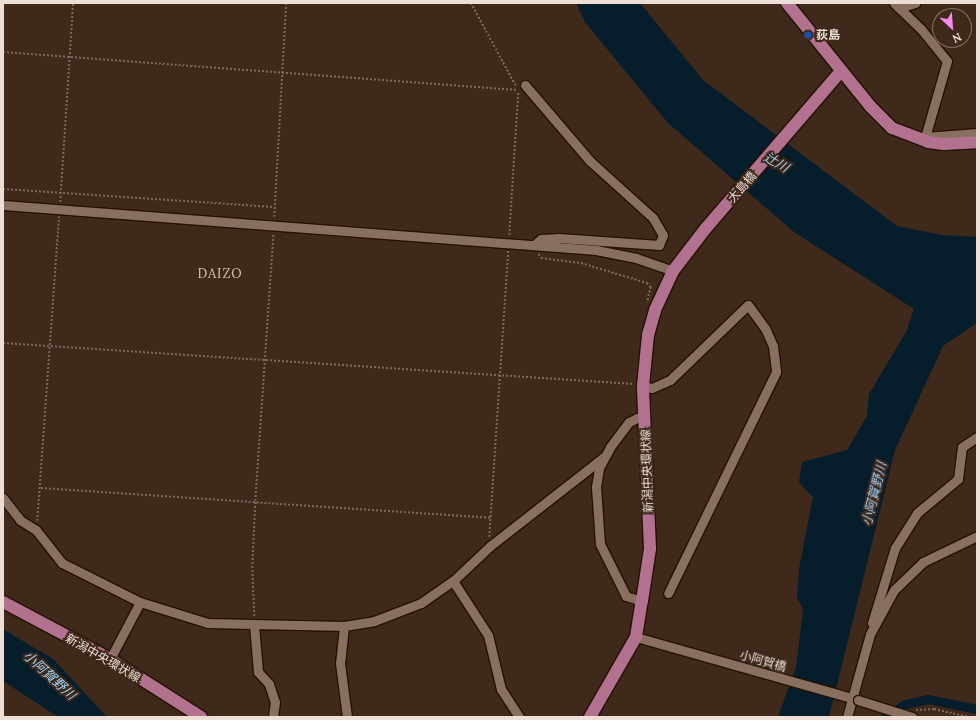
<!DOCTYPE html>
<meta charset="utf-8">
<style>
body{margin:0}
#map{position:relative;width:980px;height:720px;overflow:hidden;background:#3e291b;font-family:Lora,"Noto Sans JP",serif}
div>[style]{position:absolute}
.water>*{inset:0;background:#061d2c}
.canal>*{height:9px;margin:-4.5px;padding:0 4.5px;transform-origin:4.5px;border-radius:4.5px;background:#061d2c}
.path>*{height:1.5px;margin-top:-0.75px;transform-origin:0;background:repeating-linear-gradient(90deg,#7b695d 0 2px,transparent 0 4px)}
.roads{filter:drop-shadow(1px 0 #241104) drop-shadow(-1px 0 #241104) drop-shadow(0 1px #241104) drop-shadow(0 -1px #241104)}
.minor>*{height:9px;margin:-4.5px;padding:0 4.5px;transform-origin:4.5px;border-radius:4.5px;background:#896f60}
.major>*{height:12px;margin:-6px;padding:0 6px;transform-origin:6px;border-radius:6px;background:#b2718e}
.bridges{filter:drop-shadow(1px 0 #241104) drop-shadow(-1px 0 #241104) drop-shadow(0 1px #241104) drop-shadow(0 -1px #241104)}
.minor-bridge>*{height:9px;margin:-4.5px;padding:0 4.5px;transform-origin:4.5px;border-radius:4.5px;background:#896f60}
.dots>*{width:11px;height:11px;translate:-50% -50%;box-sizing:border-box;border:2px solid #3e291b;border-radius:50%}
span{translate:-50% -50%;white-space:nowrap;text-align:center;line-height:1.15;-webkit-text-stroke:4px #3e291b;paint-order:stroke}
.poi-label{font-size:12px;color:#eddfd6;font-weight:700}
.left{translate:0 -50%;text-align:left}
.street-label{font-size:12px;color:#eddfd6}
.water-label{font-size:13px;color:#a0d7ff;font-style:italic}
.neighbourhood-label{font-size:13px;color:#dfc2b1;letter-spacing:1px}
.frame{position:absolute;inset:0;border:4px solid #eddfd6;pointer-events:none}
.north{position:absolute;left:932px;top:8px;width:40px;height:40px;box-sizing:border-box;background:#3e291b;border:1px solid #847266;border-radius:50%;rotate:154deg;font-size:11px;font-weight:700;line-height:16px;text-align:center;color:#eddfd6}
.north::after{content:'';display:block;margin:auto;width:14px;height:18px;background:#f489f1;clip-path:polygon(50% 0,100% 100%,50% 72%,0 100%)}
</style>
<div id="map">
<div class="water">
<div style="clip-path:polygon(576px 3px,640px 3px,703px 80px,897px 226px,942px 235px,977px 237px,977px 323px,943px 346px,895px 450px,829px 717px,778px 717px,796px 667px,803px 609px,797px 598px,799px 569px,813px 497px,799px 482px,802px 462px,847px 450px,867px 416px,869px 394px,906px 332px,914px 309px,794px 232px,668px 123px,585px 22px)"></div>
<div style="clip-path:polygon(3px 629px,53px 659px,107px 717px,58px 717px,3px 681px)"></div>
</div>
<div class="canal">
<div style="left:885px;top:717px;width:24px;rotate:-33deg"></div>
<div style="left:905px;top:704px;width:24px;rotate:-12deg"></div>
<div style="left:928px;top:699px;width:50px;rotate:11.5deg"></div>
</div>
<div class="path">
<div style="left:471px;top:3px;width:94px;rotate:61.5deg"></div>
<div style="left:3px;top:52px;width:516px;rotate:4.22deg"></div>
<div style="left:3px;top:189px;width:272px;rotate:3.8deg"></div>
<div style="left:60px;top:202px;width:199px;rotate:-86.3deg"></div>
<div style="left:274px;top:217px;width:214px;rotate:-86.8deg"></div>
<div style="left:509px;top:235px;width:144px;rotate:-86.4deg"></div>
<div style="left:539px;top:254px;width:4px;rotate:63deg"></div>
<div style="left:541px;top:258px;width:40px;rotate:7.1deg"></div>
<div style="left:581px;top:263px;width:69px;rotate:16.9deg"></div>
<div style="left:647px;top:283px;width:6px;rotate:45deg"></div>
<div style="left:651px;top:287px;width:16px;rotate:104deg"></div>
<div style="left:3px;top:343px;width:632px;rotate:3.72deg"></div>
<div style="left:41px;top:488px;width:450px;rotate:3.8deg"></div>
<div style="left:37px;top:521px;width:305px;rotate:-85.9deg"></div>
<div style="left:489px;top:537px;width:287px;rotate:-86.2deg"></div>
<div style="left:254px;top:616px;width:48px;rotate:-92.4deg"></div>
<div style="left:252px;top:568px;width:67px;rotate:-87.4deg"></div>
<div style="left:255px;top:501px;width:267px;rotate:-86.1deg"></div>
<div style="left:916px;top:710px;width:18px;rotate:-3deg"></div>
<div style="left:934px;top:709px;width:37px;rotate:13deg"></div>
</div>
<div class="roads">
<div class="minor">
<div style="left:894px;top:3px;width:37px;rotate:44deg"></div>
<div style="left:921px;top:29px;width:41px;rotate:50.9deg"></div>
<div style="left:947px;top:61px;width:79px;rotate:106.1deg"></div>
<div style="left:925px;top:137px;width:6px;rotate:59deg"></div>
<div style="left:899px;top:8px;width:17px;rotate:-17deg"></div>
<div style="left:525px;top:85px;width:100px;rotate:49.5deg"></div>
<div style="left:590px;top:161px;width:85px;rotate:42.1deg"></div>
<div style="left:653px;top:218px;width:20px;rotate:60deg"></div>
<div style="left:663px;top:235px;width:11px;rotate:112deg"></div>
<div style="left:659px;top:245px;width:100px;rotate:-176deg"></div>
<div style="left:559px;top:238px;width:18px;rotate:177deg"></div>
<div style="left:541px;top:239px;width:9px;rotate:139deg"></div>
<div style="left:925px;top:137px;width:52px;rotate:-4.4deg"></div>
<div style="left:3px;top:205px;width:595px;rotate:4.34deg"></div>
<div style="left:596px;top:250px;width:41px;rotate:11.3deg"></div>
<div style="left:636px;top:258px;width:39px;rotate:19deg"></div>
<div style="left:643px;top:386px;width:9px;rotate:13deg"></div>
<div style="left:652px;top:388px;width:20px;rotate:-24deg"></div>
<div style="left:670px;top:380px;width:108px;rotate:-43.9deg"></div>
<div style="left:748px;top:305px;width:29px;rotate:54deg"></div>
<div style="left:765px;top:328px;width:20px;rotate:66deg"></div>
<div style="left:773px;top:346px;width:26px;rotate:83deg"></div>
<div style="left:776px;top:372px;width:246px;rotate:116deg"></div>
<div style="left:3px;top:498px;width:28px;rotate:52deg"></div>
<div style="left:20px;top:520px;width:19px;rotate:32deg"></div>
<div style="left:36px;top:530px;width:42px;rotate:51.8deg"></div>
<div style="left:62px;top:563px;width:87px;rotate:26.6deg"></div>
<div style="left:140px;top:602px;width:71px;rotate:17.2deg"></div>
<div style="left:208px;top:623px;width:136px;rotate:1.3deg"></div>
<div style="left:344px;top:626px;width:30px;rotate:-9deg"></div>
<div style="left:374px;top:621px;width:50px;rotate:-21deg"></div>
<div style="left:421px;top:603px;width:39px;rotate:-35deg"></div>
<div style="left:453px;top:581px;width:51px;rotate:-43.4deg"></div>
<div style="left:490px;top:546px;width:146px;rotate:-38deg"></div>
<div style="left:453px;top:581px;width:64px;rotate:57.1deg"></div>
<div style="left:488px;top:635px;width:56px;rotate:76.5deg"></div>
<div style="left:501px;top:689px;width:33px;rotate:57deg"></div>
<div style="left:642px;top:601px;width:17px;rotate:-163deg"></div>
<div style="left:626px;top:596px;width:58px;rotate:-116.6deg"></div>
<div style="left:600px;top:544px;width:57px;rotate:-94deg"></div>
<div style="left:596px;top:487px;width:19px;rotate:-81deg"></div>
<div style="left:599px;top:468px;width:24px;rotate:-62deg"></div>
<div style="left:610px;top:447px;width:31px;rotate:-53deg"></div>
<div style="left:629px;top:422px;width:9px;rotate:-27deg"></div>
<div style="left:637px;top:418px;width:8px"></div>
<div style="left:872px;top:623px;width:78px;rotate:-73deg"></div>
<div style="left:895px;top:548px;width:41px;rotate:-57.8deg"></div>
<div style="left:917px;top:513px;width:53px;rotate:-39.7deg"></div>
<div style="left:958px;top:479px;width:32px;rotate:-83deg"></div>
<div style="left:962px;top:447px;width:18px;rotate:-34deg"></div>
<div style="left:254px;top:625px;width:47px;rotate:85.1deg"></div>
<div style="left:258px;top:672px;width:16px;rotate:47deg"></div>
<div style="left:269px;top:684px;width:19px;rotate:72deg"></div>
<div style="left:275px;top:702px;width:15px;rotate:98deg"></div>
<div style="left:344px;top:626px;width:37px;rotate:96deg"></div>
<div style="left:340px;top:663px;width:54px;rotate:82.6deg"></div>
<div style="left:636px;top:637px;width:231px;rotate:15.8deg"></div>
<div style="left:110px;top:659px;width:64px;rotate:-62.2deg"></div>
<div style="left:847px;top:717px;width:86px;rotate:-74.5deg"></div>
<div style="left:870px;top:634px;width:50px;rotate:-61.4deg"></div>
<div style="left:894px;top:590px;width:40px;rotate:-44deg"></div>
<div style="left:923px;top:562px;width:60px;rotate:-25.7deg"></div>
</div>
<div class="major">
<div style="left:787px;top:3px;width:132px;rotate:51.1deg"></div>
<div style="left:870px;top:106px;width:31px;rotate:45deg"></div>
<div style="left:892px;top:128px;width:39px;rotate:21deg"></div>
<div style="left:928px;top:142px;width:16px;rotate:7deg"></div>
<div style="left:944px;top:144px;width:33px;rotate:-3deg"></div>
<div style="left:3px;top:602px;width:121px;rotate:28deg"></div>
<div style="left:110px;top:659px;width:108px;rotate:32.5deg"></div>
<div style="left:590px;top:717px;width:92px;rotate:-60.1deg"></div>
<div style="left:636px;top:637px;width:36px;rotate:-81deg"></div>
<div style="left:642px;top:601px;width:53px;rotate:-81.3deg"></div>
<div style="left:650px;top:549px;width:163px;rotate:-92.5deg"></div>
<div style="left:643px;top:386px;width:51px;rotate:-84.4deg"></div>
<div style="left:648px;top:335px;width:26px;rotate:-74deg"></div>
<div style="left:655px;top:310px;width:43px;rotate:-65.2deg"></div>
<div style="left:673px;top:271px;width:54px;rotate:-52.5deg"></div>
<div style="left:706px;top:228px;width:207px;rotate:-49.3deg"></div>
</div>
</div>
<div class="bridges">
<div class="minor-bridge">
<div style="left:858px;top:700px;width:57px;rotate:17.5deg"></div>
</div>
</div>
<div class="dots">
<div style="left:808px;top:35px;background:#1a4fb4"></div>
</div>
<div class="poi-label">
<span class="left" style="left:816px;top:35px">荻島</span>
</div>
<div class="street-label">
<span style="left:742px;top:187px;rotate:-49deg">大島橋</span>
<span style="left:647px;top:471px;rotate:-92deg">新潟中央環状線</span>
<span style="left:103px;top:658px;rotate:30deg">新潟中央環状線</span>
<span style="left:763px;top:661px;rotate:16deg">小阿賀橋</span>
</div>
<div class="water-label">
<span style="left:776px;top:163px;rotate:30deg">辻川</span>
<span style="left:875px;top:494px;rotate:-76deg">小阿賀野川</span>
<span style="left:49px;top:676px;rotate:42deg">小阿賀野川</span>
</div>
<div class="neighbourhood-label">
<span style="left:220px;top:274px">DAIZO</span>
</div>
<div class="frame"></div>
<div class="north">N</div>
</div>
